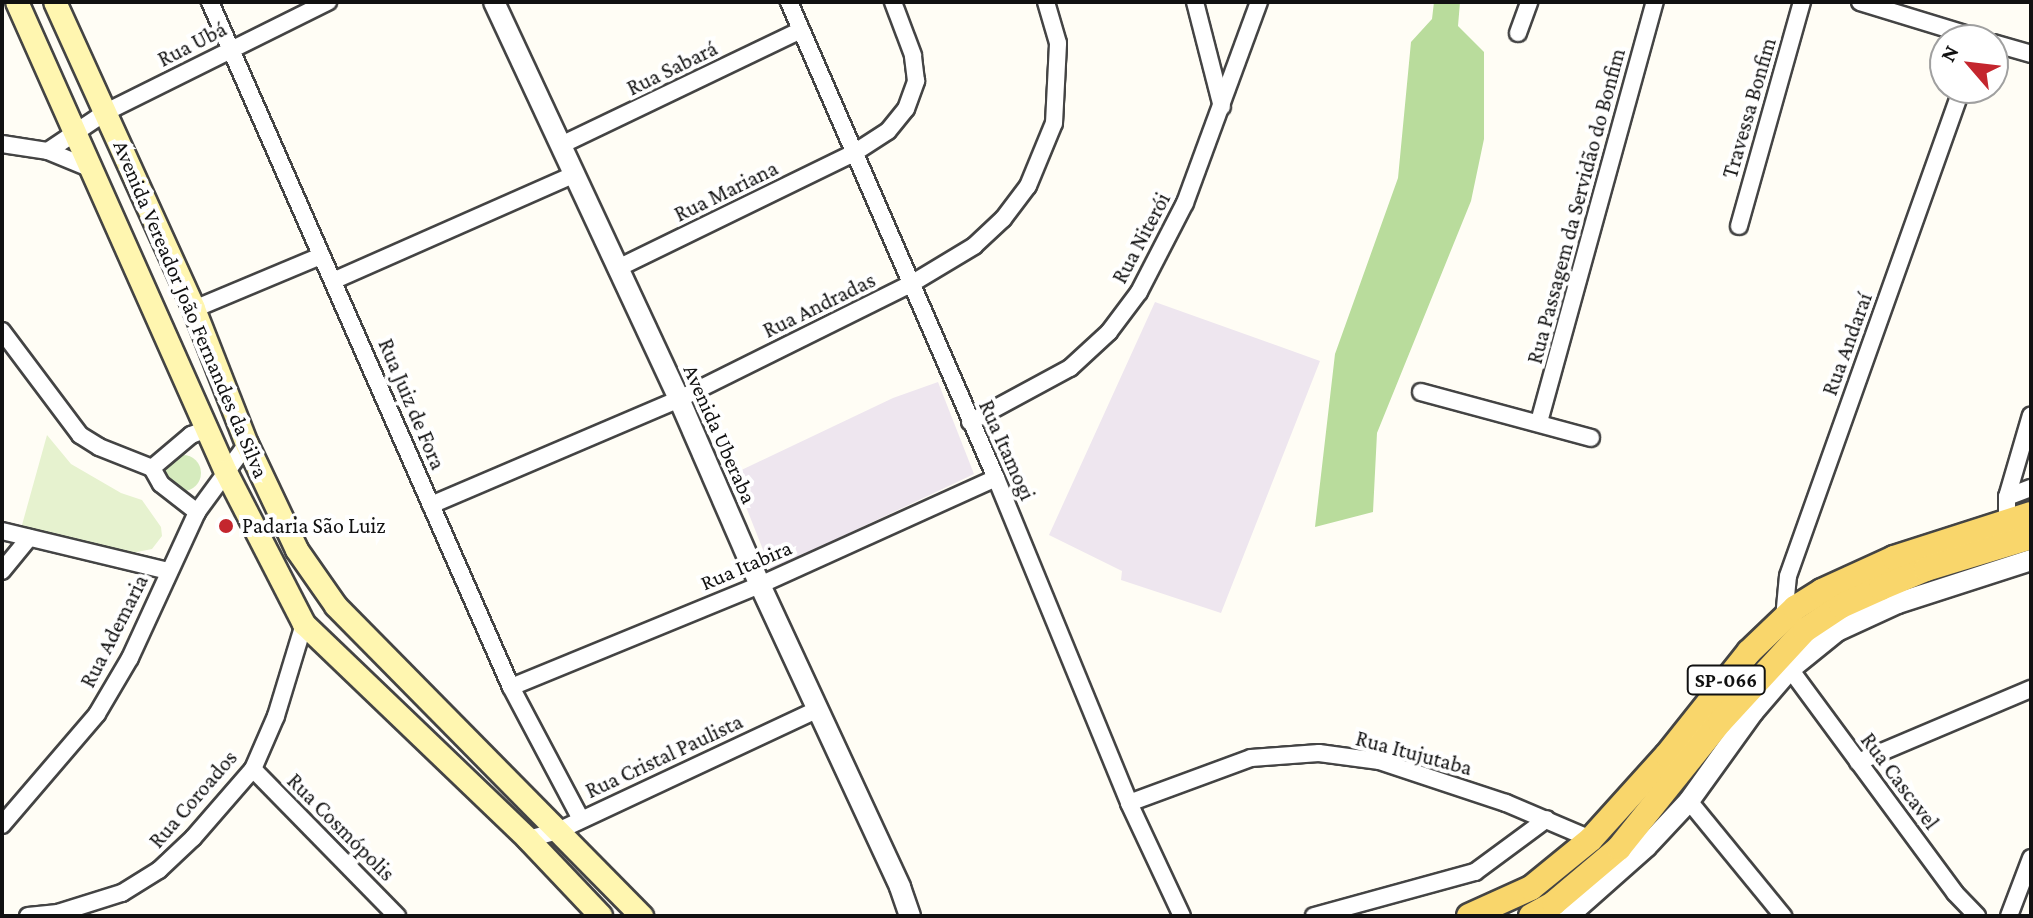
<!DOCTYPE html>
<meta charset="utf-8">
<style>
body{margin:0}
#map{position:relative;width:2033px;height:918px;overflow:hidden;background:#fffdf5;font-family:"Crimson Pro",serif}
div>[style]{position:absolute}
.industrial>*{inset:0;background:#eee6ef}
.green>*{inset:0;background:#d5ebbd}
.round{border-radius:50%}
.forest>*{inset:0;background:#b9dc9c}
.pitch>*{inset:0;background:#e6f2cf}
.roads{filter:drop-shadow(2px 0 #444) drop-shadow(-2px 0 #444) drop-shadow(0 2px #444) drop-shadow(0 -2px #444)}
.minor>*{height:16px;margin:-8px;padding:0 8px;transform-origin:8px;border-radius:8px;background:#fff}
.tertiary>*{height:20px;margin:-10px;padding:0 10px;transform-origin:10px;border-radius:10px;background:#fff}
.secondary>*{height:22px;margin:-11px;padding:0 11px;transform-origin:11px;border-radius:11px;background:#fff6b0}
.primary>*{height:24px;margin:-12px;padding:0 12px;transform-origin:12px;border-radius:12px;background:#f9d66b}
.dots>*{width:22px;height:22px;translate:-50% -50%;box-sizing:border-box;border:4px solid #fff;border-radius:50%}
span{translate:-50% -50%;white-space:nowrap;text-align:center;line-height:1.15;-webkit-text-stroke:8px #fff;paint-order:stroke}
.shield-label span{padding:2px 6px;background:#fff;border:2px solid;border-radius:6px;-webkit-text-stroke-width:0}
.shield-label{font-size:20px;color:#111;font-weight:700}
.street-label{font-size:22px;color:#111}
.poi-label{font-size:22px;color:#111}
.left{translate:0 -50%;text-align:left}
.frame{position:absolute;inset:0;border:4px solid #111;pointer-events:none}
.north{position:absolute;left:1929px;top:24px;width:80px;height:80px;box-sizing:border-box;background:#fff;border:2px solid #a0a0a0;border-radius:50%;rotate:298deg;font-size:22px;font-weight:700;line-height:32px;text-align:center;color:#111}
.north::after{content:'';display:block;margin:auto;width:28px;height:36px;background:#c4262e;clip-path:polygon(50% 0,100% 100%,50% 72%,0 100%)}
</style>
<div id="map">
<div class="industrial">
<div style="clip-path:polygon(1155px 302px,1320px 361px,1221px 613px,1121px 580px,1122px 571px,1049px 535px)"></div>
<div style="clip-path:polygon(938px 382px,974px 474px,771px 570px,733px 474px,893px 398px)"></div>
</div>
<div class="green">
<div class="round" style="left:165px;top:455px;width:36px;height:36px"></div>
</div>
<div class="forest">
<div style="clip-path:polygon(1434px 2px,1460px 2px,1458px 26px,1484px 52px,1484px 139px,1471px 201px,1377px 433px,1373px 512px,1315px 527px,1335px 354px,1398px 178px,1411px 42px,1432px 19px)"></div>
</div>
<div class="pitch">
<div style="clip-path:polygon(47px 435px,71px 464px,121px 493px,142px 500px,161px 527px,162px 536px,152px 549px,132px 553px,96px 547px,22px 525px)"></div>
</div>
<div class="roads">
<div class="minor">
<div style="left:210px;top:2px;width:748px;rotate:66.28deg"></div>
<div style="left:511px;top:687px;width:149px;rotate:62.1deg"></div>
<div style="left:789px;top:2px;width:519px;rotate:66.5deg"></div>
<div style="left:996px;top:478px;width:351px;rotate:67.7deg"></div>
<div style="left:1129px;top:803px;width:125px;rotate:64.9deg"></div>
<div style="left:1195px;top:2px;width:108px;rotate:75.6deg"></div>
<div style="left:1860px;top:2px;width:130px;rotate:17deg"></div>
<div style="left:1518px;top:33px;width:33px;rotate:-70deg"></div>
<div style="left:1993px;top:43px;width:40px;rotate:16deg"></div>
<div style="left:2px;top:144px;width:47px;rotate:8.7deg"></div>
<div style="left:48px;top:151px;width:50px;rotate:22.4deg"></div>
<div style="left:561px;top:145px;width:266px;rotate:-25.6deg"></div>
<div style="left:48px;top:151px;width:70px;rotate:-33.9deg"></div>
<div style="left:106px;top:112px;width:248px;rotate:-26.4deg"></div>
<div style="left:1739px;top:226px;width:233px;rotate:-74.3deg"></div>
<div style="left:618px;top:268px;width:263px;rotate:-26deg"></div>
<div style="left:854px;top:153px;width:40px;rotate:-32.9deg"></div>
<div style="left:888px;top:131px;width:28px;rotate:-51deg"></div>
<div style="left:906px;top:109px;width:30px;rotate:-70deg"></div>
<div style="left:916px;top:81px;width:26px;rotate:-97deg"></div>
<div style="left:913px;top:55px;width:57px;rotate:-110.7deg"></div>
<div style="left:335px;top:280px;width:262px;rotate:-23.8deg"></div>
<div style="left:194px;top:309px;width:138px;rotate:-22.7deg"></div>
<div style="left:2px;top:331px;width:130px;rotate:53.1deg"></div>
<div style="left:80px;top:435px;width:22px;rotate:32deg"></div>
<div style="left:99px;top:447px;width:57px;rotate:21.6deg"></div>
<div style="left:152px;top:468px;width:18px;rotate:61deg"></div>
<div style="left:161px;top:484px;width:46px;rotate:37.9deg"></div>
<div style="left:1421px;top:392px;width:176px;rotate:15.1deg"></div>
<div style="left:970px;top:422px;width:114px;rotate:-28.4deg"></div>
<div style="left:1070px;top:368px;width:53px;rotate:-42.7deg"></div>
<div style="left:1109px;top:332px;width:50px;rotate:-53.1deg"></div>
<div style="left:1139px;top:292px;width:100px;rotate:-62.7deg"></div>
<div style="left:1185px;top:203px;width:214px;rotate:-69.8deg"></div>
<div style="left:1539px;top:422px;width:436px;rotate:-74.6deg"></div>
<div style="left:152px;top:468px;width:51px;rotate:-40.2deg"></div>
<div style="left:191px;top:435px;width:17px;rotate:-21deg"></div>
<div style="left:2007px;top:497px;width:26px;rotate:-21deg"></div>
<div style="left:431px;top:505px;width:270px;rotate:-23.1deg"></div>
<div style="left:679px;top:399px;width:259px;rotate:-26.4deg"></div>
<div style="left:911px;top:284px;width:74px;rotate:-31.1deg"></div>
<div style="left:974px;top:246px;width:40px;rotate:-43deg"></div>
<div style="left:1003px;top:219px;width:41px;rotate:-52.9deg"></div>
<div style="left:1028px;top:186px;width:68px;rotate:-67.6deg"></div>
<div style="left:1054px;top:123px;width:80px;rotate:-87.1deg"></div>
<div style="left:1058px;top:43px;width:43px;rotate:-106.3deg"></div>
<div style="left:2007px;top:522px;width:25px;rotate:-90deg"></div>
<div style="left:2007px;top:497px;width:85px;rotate:-73.7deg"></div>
<div style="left:2px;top:531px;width:171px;rotate:13.5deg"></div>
<div style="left:2px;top:571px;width:43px;rotate:-50.7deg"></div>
<div style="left:1784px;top:618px;width:42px;rotate:-84.6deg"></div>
<div style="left:1788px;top:576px;width:518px;rotate:-70.38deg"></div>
<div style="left:1790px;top:669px;width:278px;rotate:53.6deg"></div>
<div style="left:1955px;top:893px;width:32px;rotate:46deg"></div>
<div style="left:511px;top:687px;width:269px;rotate:-22.3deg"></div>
<div style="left:760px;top:585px;width:259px;rotate:-24.4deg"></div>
<div style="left:1858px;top:762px;width:188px;rotate:-22.9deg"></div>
<div style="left:253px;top:769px;width:206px;rotate:45.6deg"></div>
<div style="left:1689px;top:801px;width:149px;rotate:50.7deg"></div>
<div style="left:1129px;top:803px;width:130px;rotate:-20.2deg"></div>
<div style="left:1251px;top:758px;width:68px;rotate:-4.2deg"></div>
<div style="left:1319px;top:753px;width:61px;rotate:7.6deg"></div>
<div style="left:1379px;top:761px;width:134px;rotate:18.3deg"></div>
<div style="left:1506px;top:803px;width:92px;rotate:23deg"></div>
<div style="left:2px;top:825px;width:146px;rotate:-49.4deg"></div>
<div style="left:97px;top:714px;width:65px;rotate:-59.5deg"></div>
<div style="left:130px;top:658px;width:161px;rotate:-65.3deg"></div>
<div style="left:197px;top:512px;width:84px;rotate:-53.7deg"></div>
<div style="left:528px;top:839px;width:31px;rotate:-15deg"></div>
<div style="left:558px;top:831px;width:287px;rotate:-25.1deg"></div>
<div style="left:28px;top:916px;width:30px;rotate:-6deg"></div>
<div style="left:58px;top:913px;width:67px;rotate:-17.4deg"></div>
<div style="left:122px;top:893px;width:44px;rotate:-31.9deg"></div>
<div style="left:159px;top:870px;width:47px;rotate:-43.3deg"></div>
<div style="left:193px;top:838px;width:91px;rotate:-49deg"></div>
<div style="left:253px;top:769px;width:58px;rotate:-66.5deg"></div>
<div style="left:276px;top:716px;width:96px;rotate:-73.1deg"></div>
<div style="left:1314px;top:916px;width:167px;rotate:-15.3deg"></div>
<div style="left:1475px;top:872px;width:89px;rotate:-36.4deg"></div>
<div style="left:2009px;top:916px;width:62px;rotate:-69.2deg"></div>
</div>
<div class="tertiary">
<div style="left:494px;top:2px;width:438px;rotate:65deg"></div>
<div style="left:679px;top:399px;width:203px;rotate:66.5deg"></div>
<div style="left:760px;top:585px;width:333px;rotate:65.1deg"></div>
<div style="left:900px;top:887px;width:31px;rotate:71deg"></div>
<div style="left:1568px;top:916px;width:104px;rotate:-41.5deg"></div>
<div style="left:1646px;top:847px;width:63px;rotate:-46.9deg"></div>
<div style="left:1689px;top:801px;width:110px;rotate:-54.3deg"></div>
<div style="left:1753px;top:712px;width:57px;rotate:-49.3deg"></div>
<div style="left:1790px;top:669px;width:60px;rotate:-39deg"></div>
<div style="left:1837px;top:631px;width:67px;rotate:-24.7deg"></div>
<div style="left:1898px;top:603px;width:140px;rotate:-17.9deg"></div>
</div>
<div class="secondary">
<div style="left:17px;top:2px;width:514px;rotate:66.03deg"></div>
<div style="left:226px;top:472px;width:171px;rotate:62.8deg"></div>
<div style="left:304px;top:624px;width:310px;rotate:43.8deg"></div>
<div style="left:528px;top:839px;width:106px;rotate:46.5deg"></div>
<div style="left:55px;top:2px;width:337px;rotate:65.6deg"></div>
<div style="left:194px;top:309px;width:145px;rotate:68.6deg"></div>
<div style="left:247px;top:444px;width:117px;rotate:64.7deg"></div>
<div style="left:297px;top:550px;width:68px;rotate:55.1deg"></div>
<div style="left:336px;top:606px;width:436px;rotate:45.4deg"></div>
</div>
<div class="primary">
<div style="left:1469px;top:916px;width:68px;rotate:-24.3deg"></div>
<div style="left:1531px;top:888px;width:77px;rotate:-39.2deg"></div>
<div style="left:1591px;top:839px;width:113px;rotate:-47.9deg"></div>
<div style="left:1667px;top:755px;width:132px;rotate:-51.5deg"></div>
<div style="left:1749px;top:652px;width:64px;rotate:-43.7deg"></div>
<div style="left:1795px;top:608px;width:32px;rotate:-32deg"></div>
<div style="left:1822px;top:591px;width:79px;rotate:-24.6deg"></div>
<div style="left:1894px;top:558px;width:144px;rotate:-17.8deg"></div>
<div style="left:1531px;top:916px;width:26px;rotate:-29deg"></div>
<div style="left:1554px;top:903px;width:85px;rotate:-40.2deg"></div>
<div style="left:1619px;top:848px;width:161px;rotate:-51.3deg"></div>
<div style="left:1720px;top:722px;width:125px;rotate:-47.3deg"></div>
<div style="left:1805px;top:630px;width:43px;rotate:-33.7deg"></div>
<div style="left:1841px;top:606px;width:44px;rotate:-24.2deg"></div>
<div style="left:1881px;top:588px;width:49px;rotate:-22.9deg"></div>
<div style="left:1926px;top:569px;width:110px;rotate:-16.9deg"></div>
</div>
</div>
<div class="dots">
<div style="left:226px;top:526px;background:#c4262e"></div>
</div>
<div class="shield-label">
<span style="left:1726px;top:680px">SP-066</span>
</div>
<div class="street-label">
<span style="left:192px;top:44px;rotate:-27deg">Rua Ubá</span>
<span style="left:672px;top:68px;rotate:-26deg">Rua Sabará</span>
<span style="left:1749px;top:108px;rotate:-74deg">Travessa Bonfim</span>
<span style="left:726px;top:191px;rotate:-26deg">Rua Mariana</span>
<span style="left:1576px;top:206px;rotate:-75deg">Rua Passagem da Servidão do Bonfim</span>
<span style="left:1141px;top:238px;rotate:-62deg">Rua Niterói</span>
<span style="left:819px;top:305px;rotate:-26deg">Rua Andradas</span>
<span style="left:191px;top:309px;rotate:67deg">Avenida Vereador João Fernandes da Silva</span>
<span style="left:1847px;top:344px;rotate:-70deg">Rua Andaraí</span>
<span style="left:412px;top:404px;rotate:67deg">Rua Juiz de Fora</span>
<span style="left:720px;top:434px;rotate:66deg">Avenida Uberaba</span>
<span style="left:1007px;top:450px;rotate:66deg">Rua Itamogi</span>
<span style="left:746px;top:565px;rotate:-23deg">Rua Itabira</span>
<span style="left:114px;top:631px;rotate:-63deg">Rua Ademaria</span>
<span style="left:1414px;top:753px;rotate:15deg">Rua Itujutaba</span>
<span style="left:664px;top:756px;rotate:-25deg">Rua Cristal Paulista</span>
<span style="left:1900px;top:781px;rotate:53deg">Rua Cascavel</span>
<span style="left:193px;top:799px;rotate:-49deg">Rua Coroados</span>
<span style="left:341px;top:827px;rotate:45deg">Rua Cosmópolis</span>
</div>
<div class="poi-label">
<span class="left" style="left:242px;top:526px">Padaria São Luiz</span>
</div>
<div class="frame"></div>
<div class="north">N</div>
</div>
